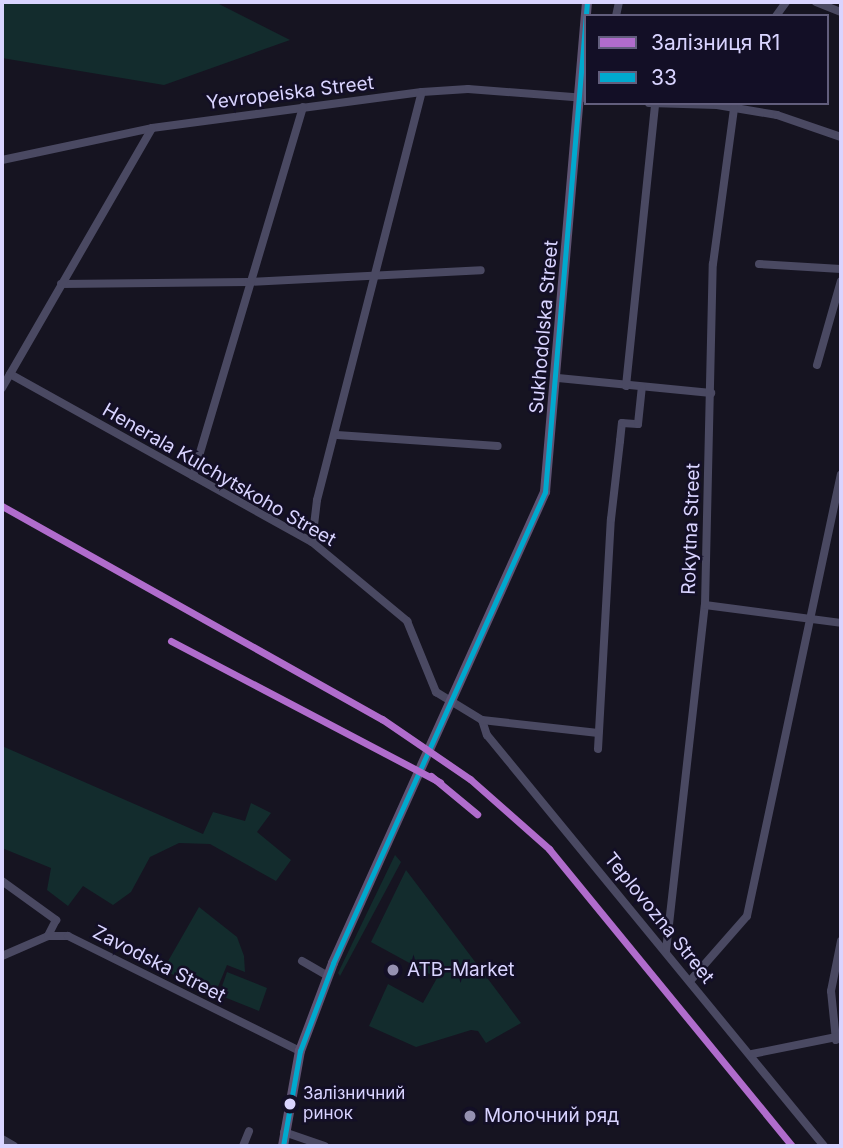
<!DOCTYPE html>
<meta charset="utf-8">
<style>
body{margin:0}
#map{position:relative;width:843px;height:1148px;overflow:hidden;background:#161421;font-family:Inter,sans-serif}
div>[style]{position:absolute}
.green>*{inset:0;background:#132c2d}
.minor>*{height:8px;margin:-4px;padding:0 4px;transform-origin:4px;border-radius:4px;background:#4a4962}
.major>*{height:10px;margin:-5px;padding:0 5px;transform-origin:5px;border-radius:5px;background:#5e5373}
.bus-1>*{height:5px;margin:-2.5px;padding:0 2.5px;transform-origin:2.5px;border-radius:2.5px;background:#00a9ce}
.rail-1>*{height:7px;margin:-3.5px;padding:0 3.5px;transform-origin:3.5px;border-radius:3.5px;background:#b06ccc}
.dots>*{width:19px;height:19px;translate:-50% -50%;box-sizing:border-box;border:4px solid #130f26;border-radius:50%}
span{translate:-50% -50%;white-space:nowrap;text-align:center;line-height:1.15;-webkit-text-stroke:5px #130f26;paint-order:stroke}
.bus-label{font-size:17px;color:#d9d4ff}
.left{translate:0 -50%;text-align:left}
.street-label{font-size:19px;color:#d9d4ff}
.poi-label{font-size:19px;color:#d9d4ff}
.frame{position:absolute;inset:0;border:4px solid #d9d4ff;pointer-events:none}
.legend{position:absolute;left:584px;top:14px;width:245px;height:91px;box-sizing:border-box;background:#130f26;border:2px solid #625e7d;margin:0;padding:9px 12px;list-style:none;font-size:21px;color:#d9d4ff}
.legend li{display:flex;align-items:center;gap:14px;height:35px}
.legend b{width:35px;border:2px solid #625e7d}
</style>
<div id="map">
<div class="green">
<div style="clip-path:polygon(2px 2px,215px 2px,290px 40px,164px 85px,2px 58px)"></div>
<div style="clip-path:polygon(2px 746px,203px 834px,213px 812px,245px 821px,251px 803px,271px 813px,257px 832px,291px 860px,276px 881px,210px 844px,179px 843px,150px 857px,131px 892px,113px 905px,83px 886px,68px 906px,47px 890px,51px 868px,2px 848px)"></div>
<div style="clip-path:polygon(395px 855px,401px 862px,340px 976px,338px 973px)"></div>
<div style="clip-path:polygon(406px 870px,521px 1023px,486px 1043px,478px 1031px,471px 1030px,416px 1047px,369px 1026px,388px 984px,423px 1003px,437px 978px,371px 942px)"></div>
<div style="clip-path:polygon(199px 907px,237px 937px,244px 956px,245px 972px,227px 965px,215px 994px,163px 970px)"></div>
<div style="clip-path:polygon(227px 972px,267px 988px,259px 1011px,219px 995px)"></div>
</div>
<div class="minor">
<div style="left:816px;top:2px;width:27px;rotate:22deg"></div>
<div style="left:616px;top:16px;width:14px;rotate:-78deg"></div>
<div style="left:776px;top:16px;width:17px;rotate:-54deg"></div>
<div style="left:649px;top:103px;width:68px;rotate:1.7deg"></div>
<div style="left:717px;top:105px;width:61px;rotate:9.5deg"></div>
<div style="left:777px;top:115px;width:68px;rotate:19deg"></div>
<div style="left:2px;top:160px;width:153px;rotate:-12deg"></div>
<div style="left:152px;top:128px;width:272px;rotate:-7.6deg"></div>
<div style="left:422px;top:92px;width:46px;rotate:-3.7deg"></div>
<div style="left:468px;top:89px;width:118px;rotate:4.4deg"></div>
<div style="left:759px;top:264px;width:82px;rotate:3.5deg"></div>
<div style="left:61px;top:284px;width:187px;rotate:-0.6deg"></div>
<div style="left:248px;top:282px;width:233px;rotate:-2.9deg"></div>
<div style="left:817px;top:365px;width:87px;rotate:-74.1deg"></div>
<div style="left:10px;top:374px;width:346px;rotate:29.1deg"></div>
<div style="left:312px;top:542px;width:124px;rotate:39.7deg"></div>
<div style="left:407px;top:621px;width:77px;rotate:67.8deg"></div>
<div style="left:436px;top:692px;width:54px;rotate:31.3deg"></div>
<div style="left:482px;top:720px;width:16px;rotate:72deg"></div>
<div style="left:487px;top:735px;width:531px;rotate:50.65deg"></div>
<div style="left:558px;top:378px;width:154px;rotate:5.6deg"></div>
<div style="left:626px;top:386px;width:283px;rotate:-84.1deg"></div>
<div style="left:2px;top:388px;width:300px;rotate:-60deg"></div>
<div style="left:337px;top:435px;width:161px;rotate:3.9deg"></div>
<div style="left:193px;top:476px;width:385px;rotate:-73.4deg"></div>
<div style="left:312px;top:542px;width:42px;rotate:-83.2deg"></div>
<div style="left:317px;top:500px;width:421px;rotate:-75.6deg"></div>
<div style="left:705px;top:605px;width:137px;rotate:7.5deg"></div>
<div style="left:482px;top:720px;width:117px;rotate:6.4deg"></div>
<div style="left:598px;top:749px;width:230px;rotate:-86.8deg"></div>
<div style="left:611px;top:519px;width:79px;rotate:-83.4deg"></div>
<div style="left:620px;top:441px;width:18px;rotate:-84deg"></div>
<div style="left:622px;top:423px;width:16px;rotate:4deg"></div>
<div style="left:638px;top:424px;width:37px;rotate:-84deg"></div>
<div style="left:2px;top:881px;width:67px;rotate:35.8deg"></div>
<div style="left:56px;top:920px;width:18px;rotate:117deg"></div>
<div style="left:666px;top:951px;width:348px;rotate:-83.6deg"></div>
<div style="left:705px;top:605px;width:341px;rotate:-88.7deg"></div>
<div style="left:713px;top:264px;width:157px;rotate:-82.3deg"></div>
<div style="left:2px;top:956px;width:50px;rotate:-23.5deg"></div>
<div style="left:48px;top:936px;width:20px"></div>
<div style="left:68px;top:936px;width:259px;rotate:26.4deg"></div>
<div style="left:302px;top:961px;width:30px;rotate:30deg"></div>
<div style="left:690px;top:981px;width:86px;rotate:-48.8deg"></div>
<div style="left:747px;top:916px;width:451px;rotate:-78deg"></div>
<div style="left:836px;top:1040px;width:49px;rotate:-95.8deg"></div>
<div style="left:831px;top:991px;width:51px;rotate:-78.7deg"></div>
<div style="left:752px;top:1054px;width:91px;rotate:-11.4deg"></div>
<div style="left:284px;top:1132px;width:43px;rotate:18.9deg"></div>
<div style="left:2px;top:1139px;width:14px;rotate:30deg"></div>
<div style="left:243px;top:1146px;width:16px;rotate:-68deg"></div>
</div>
<div class="major">
<div style="left:283px;top:1146px;width:97px;rotate:-79.9deg"></div>
<div style="left:300px;top:1051px;width:94px;rotate:-69.4deg"></div>
<div style="left:333px;top:963px;width:517px;rotate:-65.77deg"></div>
<div style="left:545px;top:492px;width:492px;rotate:-85.1deg"></div>
</div>
<div class="bus-1">
<div style="left:283px;top:1146px;width:97px;rotate:-79.9deg"></div>
<div style="left:300px;top:1051px;width:94px;rotate:-69.4deg"></div>
<div style="left:333px;top:963px;width:517px;rotate:-65.77deg"></div>
<div style="left:545px;top:492px;width:492px;rotate:-85.1deg"></div>
</div>
<div class="rail-1">
<div style="left:2px;top:506px;width:436px;rotate:29.3deg"></div>
<div style="left:382px;top:719px;width:107px;rotate:34.3deg"></div>
<div style="left:470px;top:779px;width:106px;rotate:41.5deg"></div>
<div style="left:549px;top:849px;width:384px;rotate:50.7deg"></div>
<div style="left:171px;top:641px;width:304px;rotate:27.7deg"></div>
<div style="left:431px;top:776px;width:60px;rotate:39.6deg"></div>
</div>
<div class="dots">
<div style="left:393px;top:970px;background:#9591b1"></div>
<div style="left:290px;top:1104px;background:#d9d4ff"></div>
<div style="left:470px;top:1116px;background:#9591b1"></div>
</div>
<div class="bus-label">
<span class="left" style="left:303px;top:1104px">Залізничний<br>ринок</span>
</div>
<div class="street-label">
<span style="left:290px;top:93px;rotate:-7deg">Yevropeiska Street</span>
<span style="left:544px;top:327px;rotate:-85deg">Sukhodolska Street</span>
<span style="left:219px;top:475px;rotate:30deg">Henerala Kulchytskoho Street</span>
<span style="left:691px;top:529px;rotate:-88deg">Rokytna Street</span>
<span style="left:659px;top:918px;rotate:51deg">Teplovozna Street</span>
<span style="left:159px;top:964px;rotate:27deg">Zavodska Street</span>
</div>
<div class="poi-label">
<span class="left" style="left:407px;top:970px">ATB-Market</span>
<span class="left" style="left:484px;top:1116px">Молочний ряд</span>
</div>
<div class="frame"></div>
<ul class="legend">
<li><b style="height:9px;background:#b06ccc"></b>Залізниця R1</li>
<li><b style="height:9px;background:#00a9ce"></b>33</li>
</ul>
</div>
